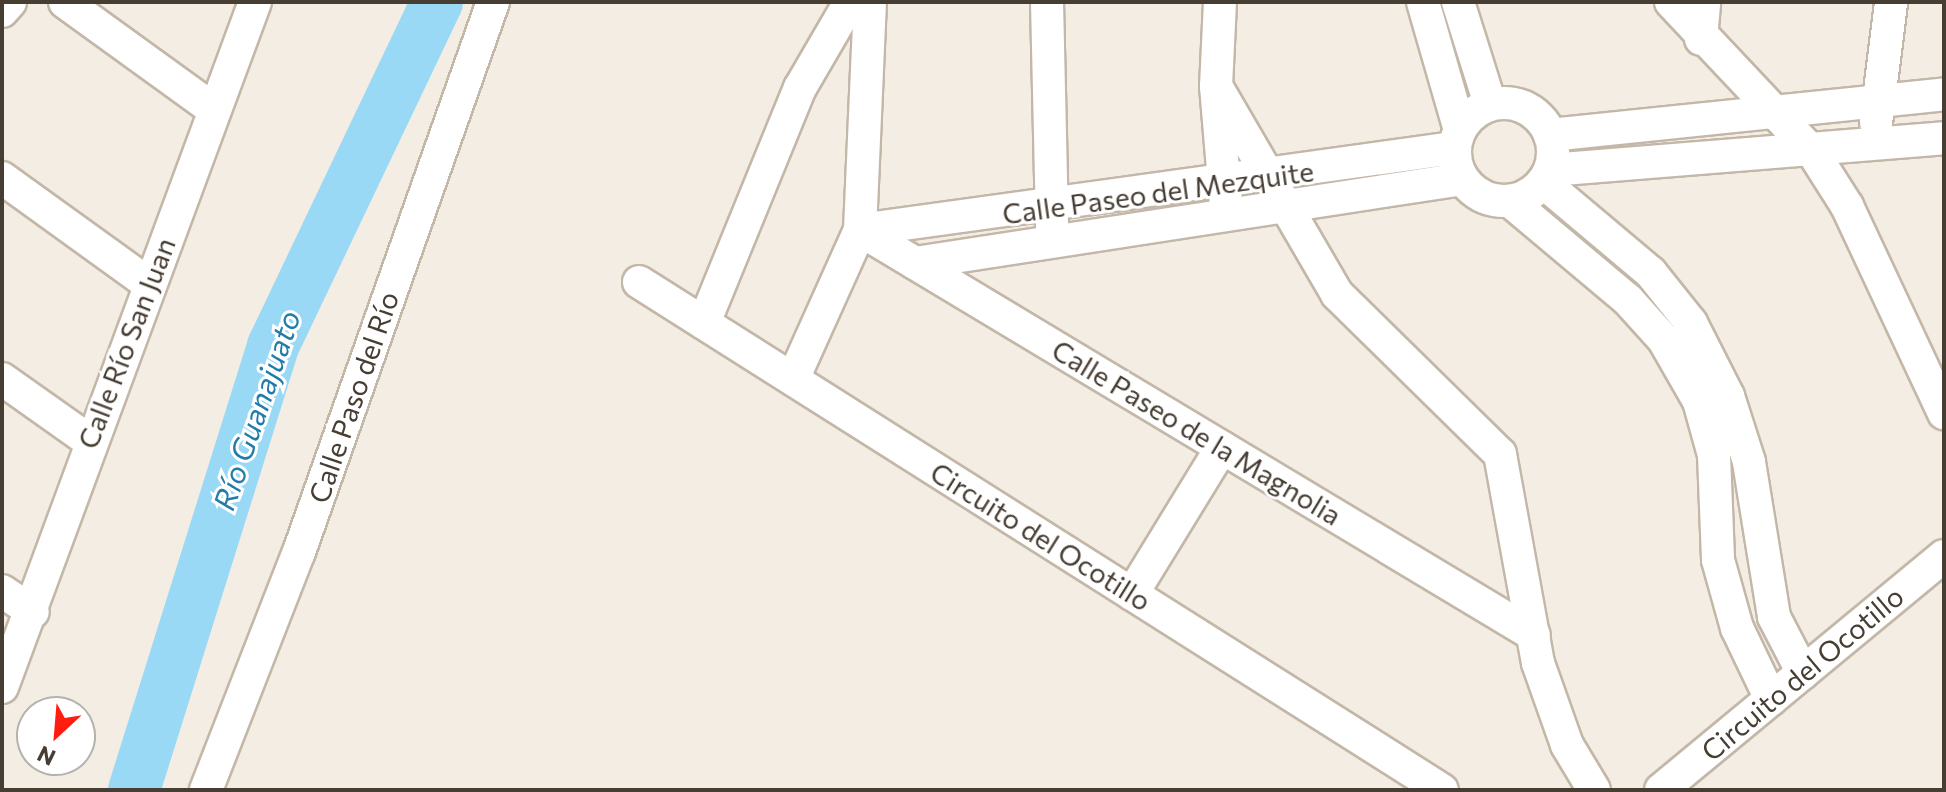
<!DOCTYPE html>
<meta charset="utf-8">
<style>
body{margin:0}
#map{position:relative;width:1946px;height:792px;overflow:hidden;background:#f3ede3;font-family:Commissioner,sans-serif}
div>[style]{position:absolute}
.river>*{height:52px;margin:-26px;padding:0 26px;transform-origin:26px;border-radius:26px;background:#99d9f6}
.roads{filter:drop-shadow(2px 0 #c3b7a8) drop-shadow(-2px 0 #c3b7a8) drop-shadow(0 2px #c3b7a8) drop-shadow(0 -2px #c3b7a8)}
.minor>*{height:32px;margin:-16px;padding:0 16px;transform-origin:16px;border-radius:16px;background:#fff}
.minor>.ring{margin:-16px;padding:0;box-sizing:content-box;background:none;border:32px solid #fff;border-radius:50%}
span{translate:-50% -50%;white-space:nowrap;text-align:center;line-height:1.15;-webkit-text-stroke:6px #fff;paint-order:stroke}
.street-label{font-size:28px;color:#463d33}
.water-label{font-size:30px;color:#217caa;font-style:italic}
.frame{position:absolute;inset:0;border:4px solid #463d33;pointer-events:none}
.north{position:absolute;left:16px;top:696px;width:80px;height:80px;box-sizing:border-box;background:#fff;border:2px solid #b5b1ad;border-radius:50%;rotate:206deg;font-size:22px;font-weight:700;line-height:32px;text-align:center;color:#463d33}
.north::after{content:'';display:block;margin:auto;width:28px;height:36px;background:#ff1d0f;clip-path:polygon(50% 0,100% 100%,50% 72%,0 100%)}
</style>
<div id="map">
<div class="river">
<div style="left:134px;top:790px;width:465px;rotate:-72.6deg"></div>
<div style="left:273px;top:346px;width:381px;rotate:-64.5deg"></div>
</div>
<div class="roads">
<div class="minor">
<div style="left:65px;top:2px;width:183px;rotate:35.9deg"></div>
<div style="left:1047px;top:2px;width:226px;rotate:88.7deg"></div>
<div style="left:1220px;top:2px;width:84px;rotate:92.7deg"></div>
<div style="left:1216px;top:86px;width:120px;rotate:85.2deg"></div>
<div style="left:1423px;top:2px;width:133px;rotate:73.9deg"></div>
<div style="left:1458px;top:2px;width:107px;rotate:72.6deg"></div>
<div style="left:1671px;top:2px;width:209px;rotate:46.7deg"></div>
<div style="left:1814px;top:154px;width:62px;rotate:57.6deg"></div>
<div style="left:1847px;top:206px;width:229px;rotate:64.9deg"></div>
<div style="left:2px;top:11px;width:12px;rotate:-48deg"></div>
<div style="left:1701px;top:39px;width:37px;rotate:-85deg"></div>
<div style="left:1216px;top:86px;width:241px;rotate:59.8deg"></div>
<div style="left:1337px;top:294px;width:228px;rotate:44.5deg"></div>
<div style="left:1500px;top:454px;width:212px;rotate:79.7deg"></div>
<div style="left:1538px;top:663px;width:87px;rotate:70.5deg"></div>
<div style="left:1567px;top:745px;width:52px;rotate:59deg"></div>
<div class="ring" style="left:1455px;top:103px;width:66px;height:66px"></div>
<div style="left:1876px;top:123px;width:122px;rotate:-82.9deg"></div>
<div style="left:1550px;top:135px;width:396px;rotate:-5.9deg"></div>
<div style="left:1550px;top:170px;width:395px;rotate:-4.6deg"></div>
<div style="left:2px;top:178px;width:181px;rotate:35.8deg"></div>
<div style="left:1543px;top:182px;width:141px;rotate:40.1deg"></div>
<div style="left:1651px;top:273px;width:64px;rotate:51.3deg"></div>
<div style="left:1691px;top:323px;width:82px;rotate:63.1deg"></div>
<div style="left:1728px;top:396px;width:69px;rotate:72.3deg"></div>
<div style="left:1749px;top:462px;width:157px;rotate:80.8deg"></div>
<div style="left:1774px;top:617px;width:63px;rotate:62.6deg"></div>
<div style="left:1510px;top:201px;width:154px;rotate:40deg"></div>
<div style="left:1628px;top:300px;width:54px;rotate:48deg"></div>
<div style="left:1664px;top:340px;width:70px;rotate:60.2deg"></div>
<div style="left:1699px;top:401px;width:56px;rotate:74.5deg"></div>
<div style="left:1714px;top:455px;width:105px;rotate:87.8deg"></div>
<div style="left:1718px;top:560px;width:71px;rotate:74.4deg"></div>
<div style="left:1737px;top:628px;width:79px;rotate:64.4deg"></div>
<div style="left:860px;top:230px;width:786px;rotate:31deg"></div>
<div style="left:860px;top:230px;width:600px;rotate:-7.86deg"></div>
<div style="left:915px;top:263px;width:553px;rotate:-8.73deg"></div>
<div style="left:639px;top:282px;width:950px;rotate:32.32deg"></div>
<div style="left:704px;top:323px;width:254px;rotate:-67.8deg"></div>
<div style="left:800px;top:88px;width:99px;rotate:-59.8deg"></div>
<div style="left:2px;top:379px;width:105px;rotate:35.3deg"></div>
<div style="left:793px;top:379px;width:163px;rotate:-65.8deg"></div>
<div style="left:860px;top:230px;width:228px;rotate:-87.5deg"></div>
<div style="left:2px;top:591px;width:37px;rotate:34deg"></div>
<div style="left:1132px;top:594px;width:172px;rotate:-58.5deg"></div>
<div style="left:2px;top:687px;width:730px;rotate:-69.73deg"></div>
<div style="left:206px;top:790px;width:256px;rotate:-68.7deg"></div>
<div style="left:299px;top:552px;width:583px;rotate:-70.57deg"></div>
<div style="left:1661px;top:790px;width:367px;rotate:-39.6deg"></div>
</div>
</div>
<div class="street-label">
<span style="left:1158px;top:192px;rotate:-8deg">Calle Paseo del Mezquite</span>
<span style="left:126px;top:343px;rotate:-69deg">Calle Río San Juan</span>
<span style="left:353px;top:397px;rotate:-71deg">Calle Paso del Río</span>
<span style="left:1197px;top:432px;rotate:31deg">Calle Paseo de la Magnolia</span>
<span style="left:1041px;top:536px;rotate:32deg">Circuito del Ocotillo</span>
<span style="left:1802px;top:673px;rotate:-40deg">Circuito del Ocotillo</span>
</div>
<div class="water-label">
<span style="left:256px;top:410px;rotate:-71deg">Río Guanajuato</span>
</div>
<div class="frame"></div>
<div class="north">N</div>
</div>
